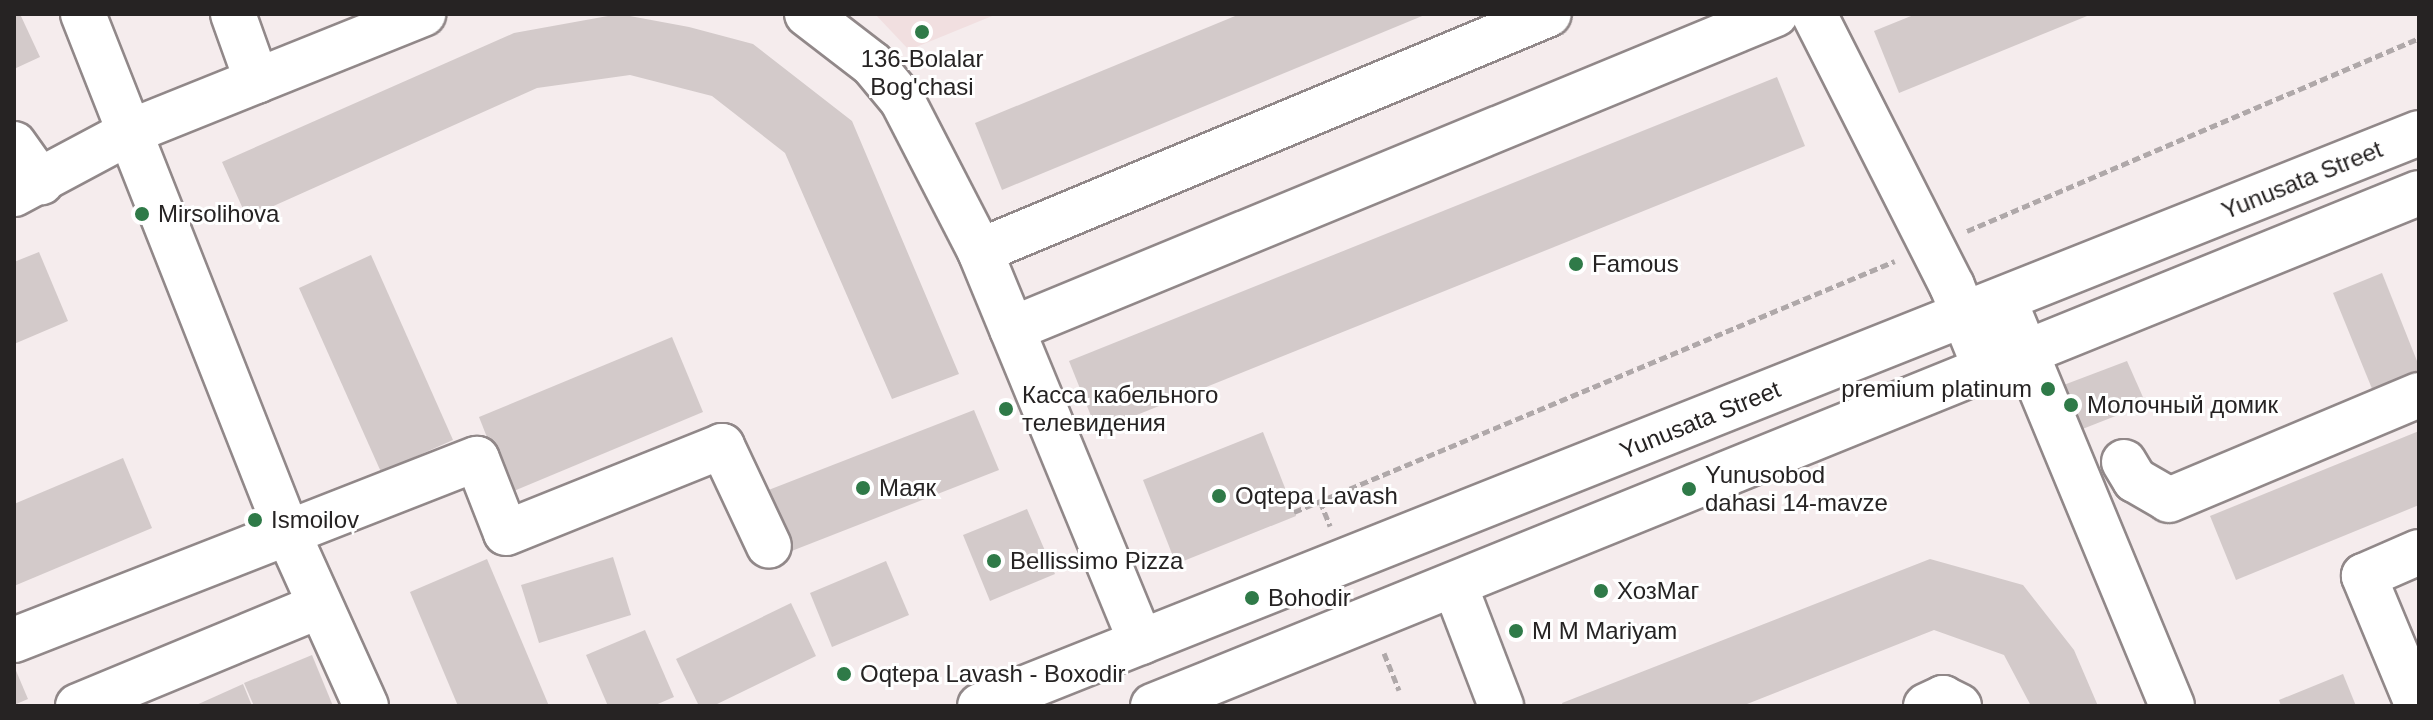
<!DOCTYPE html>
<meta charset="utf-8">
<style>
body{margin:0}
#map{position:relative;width:2433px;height:720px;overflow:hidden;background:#f5eced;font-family:Helvetica,sans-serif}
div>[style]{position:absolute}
.built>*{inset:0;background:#f1dfe0}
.building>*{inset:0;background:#d3caca}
.path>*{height:5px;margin-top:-2.5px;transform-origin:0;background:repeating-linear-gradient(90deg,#afa8a9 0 8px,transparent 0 12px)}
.roads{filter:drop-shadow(2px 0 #918889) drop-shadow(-2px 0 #918889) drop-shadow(0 2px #918889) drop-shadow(0 -2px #918889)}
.minor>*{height:44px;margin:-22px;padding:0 22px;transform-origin:22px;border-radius:22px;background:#fff}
.major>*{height:44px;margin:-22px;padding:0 22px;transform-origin:22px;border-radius:22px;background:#fff}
.dots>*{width:22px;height:22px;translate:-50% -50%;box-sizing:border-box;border:4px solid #fff;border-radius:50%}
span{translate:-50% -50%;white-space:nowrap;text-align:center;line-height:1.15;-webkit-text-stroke:6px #fff;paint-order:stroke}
.poi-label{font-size:24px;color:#262323}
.left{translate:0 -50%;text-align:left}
.right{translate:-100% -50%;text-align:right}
.street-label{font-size:24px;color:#262323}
.frame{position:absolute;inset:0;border:16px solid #262323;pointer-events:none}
</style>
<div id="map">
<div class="built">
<div style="clip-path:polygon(875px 14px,997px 14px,909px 50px)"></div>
</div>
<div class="building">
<div style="clip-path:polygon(14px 14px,20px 14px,40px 57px,14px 69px)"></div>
<div style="clip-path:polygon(619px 14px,689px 27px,753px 44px,852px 121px,959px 374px,892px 399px,785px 153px,712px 96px,630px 75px,537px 88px,247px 218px,222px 162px,514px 33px)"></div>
<div style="clip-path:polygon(1240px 14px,1427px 14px,1002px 190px,975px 123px)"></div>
<div style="clip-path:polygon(1916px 14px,2092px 14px,1899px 93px,1874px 31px)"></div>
<div style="clip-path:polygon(1777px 77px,1805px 146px,1097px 431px,1069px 361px)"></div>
<div style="clip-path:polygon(39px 252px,68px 321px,14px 344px,14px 262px)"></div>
<div style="clip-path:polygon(371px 255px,453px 440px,381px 472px,299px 288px)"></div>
<div style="clip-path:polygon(2382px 273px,2419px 366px,2419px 384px,2377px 401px,2333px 293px)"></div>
<div style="clip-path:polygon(672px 337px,703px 412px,509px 493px,479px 417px)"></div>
<div style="clip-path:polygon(2127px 361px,2146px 404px,2080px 430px,2061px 386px)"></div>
<div style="clip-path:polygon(974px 410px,999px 470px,789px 552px,766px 491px)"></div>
<div style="clip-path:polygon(2419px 431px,2419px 505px,2236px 580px,2210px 516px)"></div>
<div style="clip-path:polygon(1263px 432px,1296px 516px,1176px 564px,1143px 480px)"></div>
<div style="clip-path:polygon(123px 458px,152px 528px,14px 586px,14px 504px)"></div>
<div style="clip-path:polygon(1027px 509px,1055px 574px,990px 601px,963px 535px)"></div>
<div style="clip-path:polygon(613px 557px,631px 615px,539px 643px,521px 585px)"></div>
<div style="clip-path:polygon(487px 559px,549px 706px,458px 706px,410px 592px)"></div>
<div style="clip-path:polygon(1930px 559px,2023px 585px,2074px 650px,2098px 706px,2031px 706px,2004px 655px,1934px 630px,1742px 706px,1563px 706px,1562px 703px)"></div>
<div style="clip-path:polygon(886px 561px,909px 615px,832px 647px,810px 593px)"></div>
<div style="clip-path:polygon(791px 603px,816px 656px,713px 706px,699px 706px,676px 659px)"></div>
<div style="clip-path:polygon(645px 630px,674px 697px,653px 706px,608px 706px,586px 655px)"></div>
<div style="clip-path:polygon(312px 655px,333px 706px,254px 706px,244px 683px)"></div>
<div style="clip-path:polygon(14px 666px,28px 699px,14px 705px)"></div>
<div style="clip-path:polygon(2343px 674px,2356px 706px,2281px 706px,2279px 700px)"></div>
<div style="clip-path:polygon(243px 684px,252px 706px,194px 706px)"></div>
</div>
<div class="path">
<div style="left:1967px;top:231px;width:491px;rotate:-23.1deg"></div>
<div style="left:1320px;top:501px;width:27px;rotate:68deg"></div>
<div style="left:1294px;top:512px;width:651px;rotate:-22.67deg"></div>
<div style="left:1384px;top:653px;width:40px;rotate:68deg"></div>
</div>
<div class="roads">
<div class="minor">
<div style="left:83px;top:14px;width:556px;rotate:68.47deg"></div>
<div style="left:287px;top:531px;width:192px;rotate:65.7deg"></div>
<div style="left:233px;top:14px;width:71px;rotate:70.3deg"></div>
<div style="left:807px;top:14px;width:82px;rotate:37.6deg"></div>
<div style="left:872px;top:64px;width:47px;rotate:50.2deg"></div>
<div style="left:902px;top:100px;width:170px;rotate:62.7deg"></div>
<div style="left:1814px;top:14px;width:305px;rotate:63.1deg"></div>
<div style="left:1952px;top:286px;width:91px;rotate:68deg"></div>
<div style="left:14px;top:144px;width:47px;rotate:54.6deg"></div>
<div style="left:14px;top:194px;width:134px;rotate:-28.1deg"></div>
<div style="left:132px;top:131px;width:314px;rotate:-21.9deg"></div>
<div style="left:2004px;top:300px;width:439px;rotate:67.5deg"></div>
<div style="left:1012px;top:329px;width:826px;rotate:-22.41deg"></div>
<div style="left:2124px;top:462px;width:21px;rotate:59deg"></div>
<div style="left:2135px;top:480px;width:39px;rotate:30deg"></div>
<div style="left:2169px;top:500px;width:271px;rotate:-22.8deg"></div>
<div style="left:1455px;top:586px;width:129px;rotate:69deg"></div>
<div style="left:14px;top:640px;width:497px;rotate:-21.4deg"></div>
<div style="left:477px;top:459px;width:79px;rotate:68.6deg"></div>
<div style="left:506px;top:533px;width:233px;rotate:-21.9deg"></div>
<div style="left:722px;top:446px;width:110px;rotate:64.8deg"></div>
<div style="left:1141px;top:642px;width:423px;rotate:-112.4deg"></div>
<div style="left:980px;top:251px;width:616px;rotate:-22.61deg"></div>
<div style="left:78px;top:706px;width:261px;rotate:-22.5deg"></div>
<div style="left:1926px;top:706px;width:19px;rotate:-25deg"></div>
<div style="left:1943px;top:698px;width:18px;rotate:27deg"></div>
<div style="left:2418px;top:706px;width:141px;rotate:-112.6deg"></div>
<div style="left:2364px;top:576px;width:60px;rotate:-23.6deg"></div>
</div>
<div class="major">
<div style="left:980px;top:706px;width:1549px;rotate:-21.71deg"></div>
<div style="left:1153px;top:706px;width:1366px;rotate:-22.06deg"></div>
</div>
</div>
<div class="dots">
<div style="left:922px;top:32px;background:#2f7a48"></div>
<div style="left:142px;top:214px;background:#2f7a48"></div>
<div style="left:1576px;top:264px;background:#2f7a48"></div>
<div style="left:2048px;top:389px;background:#2f7a48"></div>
<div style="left:2071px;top:405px;background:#2f7a48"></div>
<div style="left:1006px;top:409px;background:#2f7a48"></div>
<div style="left:863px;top:488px;background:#2f7a48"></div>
<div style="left:1689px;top:489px;background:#2f7a48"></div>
<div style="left:1219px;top:496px;background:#2f7a48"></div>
<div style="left:255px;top:520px;background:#2f7a48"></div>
<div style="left:994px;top:561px;background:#2f7a48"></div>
<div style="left:1601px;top:591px;background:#2f7a48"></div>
<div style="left:1252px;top:598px;background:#2f7a48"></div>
<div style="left:1516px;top:631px;background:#2f7a48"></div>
<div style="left:844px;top:674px;background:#2f7a48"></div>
</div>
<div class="poi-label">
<span style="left:922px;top:73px">136-Bolalar<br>Bog'chasi</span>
<span class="left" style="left:158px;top:214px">Mirsolihova</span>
<span class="left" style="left:1592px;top:264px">Famous</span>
<span class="right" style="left:2032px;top:389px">premium platinum</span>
<span class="left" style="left:1022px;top:409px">Касса кабельного<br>телевидения</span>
<span class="left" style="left:2087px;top:405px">Молочный домик</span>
<span class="left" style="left:1705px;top:489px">Yunusobod<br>dahasi 14-mavze</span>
<span class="left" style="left:879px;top:488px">Маяк</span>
<span class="left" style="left:1235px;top:496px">Oqtepa Lavash</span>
<span class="left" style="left:271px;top:520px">Ismoilov</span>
<span class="left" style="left:1010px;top:561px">Bellissimo Pizza</span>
<span class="left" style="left:1617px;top:591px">ХозМаг</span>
<span class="left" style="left:1268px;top:598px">Bohodir</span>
<span class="left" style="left:1532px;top:631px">M M Mariyam</span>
<span class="left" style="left:860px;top:674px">Oqtepa Lavash - Boxodir</span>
</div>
<div class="street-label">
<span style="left:2302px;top:180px;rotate:-22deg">Yunusata Street</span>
<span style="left:1700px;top:420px;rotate:-22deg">Yunusata Street</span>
</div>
<div class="frame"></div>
</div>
